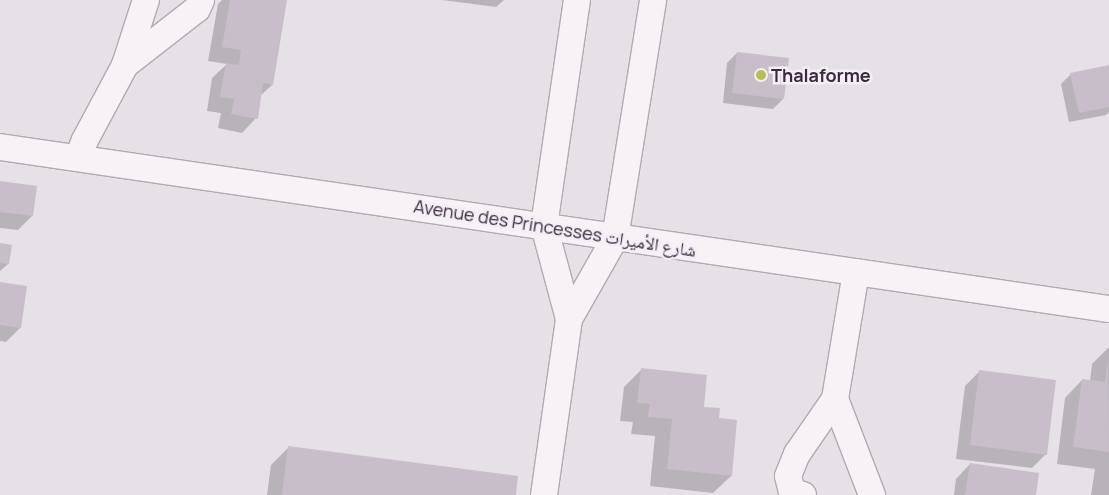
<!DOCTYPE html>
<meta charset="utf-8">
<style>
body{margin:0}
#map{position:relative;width:1109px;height:495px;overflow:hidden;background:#e6e0e7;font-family:Manrope,"Noto Naskh Arabic",sans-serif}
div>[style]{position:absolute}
.shadow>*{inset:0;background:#0003}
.building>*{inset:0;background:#c8bec9}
.roads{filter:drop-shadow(1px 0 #b2a9b4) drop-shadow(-1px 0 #b2a9b4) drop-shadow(0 1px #b2a9b4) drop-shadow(0 -1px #b2a9b4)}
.minor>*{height:26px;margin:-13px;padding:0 13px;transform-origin:13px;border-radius:13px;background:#f6f2f6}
.dots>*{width:14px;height:14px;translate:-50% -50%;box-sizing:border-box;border:2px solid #f4eff5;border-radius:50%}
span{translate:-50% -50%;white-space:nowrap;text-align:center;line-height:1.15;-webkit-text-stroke:5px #f4eff5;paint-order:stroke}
.poi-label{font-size:18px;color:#3a2a3d;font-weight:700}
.left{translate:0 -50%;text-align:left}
.street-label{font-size:18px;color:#3a2a3d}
</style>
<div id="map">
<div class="shadow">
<div style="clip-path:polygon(222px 0,285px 0,272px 85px,260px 96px,256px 118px,242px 133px,218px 128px,221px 113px,207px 111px,212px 78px,227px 64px,208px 61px,218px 4px)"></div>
<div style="clip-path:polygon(442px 0,504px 0,496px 7px)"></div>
<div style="clip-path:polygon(737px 53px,783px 99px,773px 109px,723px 103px,727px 63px)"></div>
<div style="clip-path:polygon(1109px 70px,1109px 112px,1106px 115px,1069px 122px,1061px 84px,1071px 74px)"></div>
<div style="clip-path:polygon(0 182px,32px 216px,18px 230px,0 228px)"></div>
<div style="clip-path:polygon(0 244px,8px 264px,0 271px)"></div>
<div style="clip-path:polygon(0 283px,20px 328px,6px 342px,0 341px)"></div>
<div style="clip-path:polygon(1109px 347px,1109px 495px,1091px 495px,1095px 469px,1057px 464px,1065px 398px,1082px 380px,1090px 381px,1092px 364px)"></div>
<div style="clip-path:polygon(641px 370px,718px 420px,731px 476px,713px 493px,650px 486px,655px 436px,631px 434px,633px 422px,620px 421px,624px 387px)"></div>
<div style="clip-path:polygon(979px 372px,1046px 454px,1032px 468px,956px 459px,965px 386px)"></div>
<div style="clip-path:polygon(289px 447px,515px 495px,267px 495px,271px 465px)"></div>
<div style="clip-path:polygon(970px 464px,1036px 495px,954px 495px,956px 479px)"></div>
</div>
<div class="building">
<div style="clip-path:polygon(230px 0,287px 0,273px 85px,263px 83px,258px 119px,231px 114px,234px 99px,220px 97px,226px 63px,239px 65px,241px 50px,222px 47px)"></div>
<div style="clip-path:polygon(737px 52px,789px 58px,784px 99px,732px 93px)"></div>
<div style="clip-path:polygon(1109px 65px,1109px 107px,1079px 113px,1070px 73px)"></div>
<div style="clip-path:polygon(0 181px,37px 186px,33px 216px,0 212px)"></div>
<div style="clip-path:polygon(0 243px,12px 245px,9px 264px,0 263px)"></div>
<div style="clip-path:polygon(0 282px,27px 286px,21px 328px,0 325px)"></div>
<div style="clip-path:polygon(1108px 358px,1109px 452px,1073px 447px,1082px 379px,1105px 382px)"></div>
<div style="clip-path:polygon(641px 368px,707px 375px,704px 407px,720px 408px,719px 418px,737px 420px,732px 476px,667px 469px,672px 419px,648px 417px,650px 404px,637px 403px)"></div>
<div style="clip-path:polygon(979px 370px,1056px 380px,1047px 455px,970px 445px)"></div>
<div style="clip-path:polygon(288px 446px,518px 476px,516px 495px,282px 495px)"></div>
<div style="clip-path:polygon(970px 463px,1039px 473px,1036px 495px,965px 495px)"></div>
</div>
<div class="roads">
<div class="minor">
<div style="left:125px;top:65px;width:91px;rotate:-37.9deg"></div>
<div style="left:197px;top:9px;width:10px;rotate:-66deg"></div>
<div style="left:0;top:147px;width:1121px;rotate:8.31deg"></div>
<div style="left:78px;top:158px;width:19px;rotate:-69deg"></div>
<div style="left:85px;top:140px;width:85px;rotate:-61.9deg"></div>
<div style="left:125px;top:65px;width:68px;rotate:-72.1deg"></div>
<div style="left:856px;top:272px;width:129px;rotate:99.4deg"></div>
<div style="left:835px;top:399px;width:103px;rotate:68.9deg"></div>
<div style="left:569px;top:319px;width:96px;rotate:-105deg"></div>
<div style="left:544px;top:226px;width:228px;rotate:-81.7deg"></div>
<div style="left:544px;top:495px;width:178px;rotate:-81.9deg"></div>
<div style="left:569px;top:319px;width:93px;rotate:-60.4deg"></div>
<div style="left:615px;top:238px;width:241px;rotate:-80.9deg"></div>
<div style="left:803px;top:495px;width:11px;rotate:-165deg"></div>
<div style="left:792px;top:492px;width:16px;rotate:-104deg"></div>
<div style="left:788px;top:476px;width:24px;rotate:-68deg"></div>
<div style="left:797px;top:454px;width:67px;rotate:-55.4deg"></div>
</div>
</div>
<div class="dots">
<div style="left:761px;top:75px;background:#b6bf52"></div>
</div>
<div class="poi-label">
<span class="left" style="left:771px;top:75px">Thalaforme</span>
</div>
<div class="street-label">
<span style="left:555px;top:228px;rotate:9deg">Avenue des Princesses شارع الأميرات</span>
</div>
</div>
